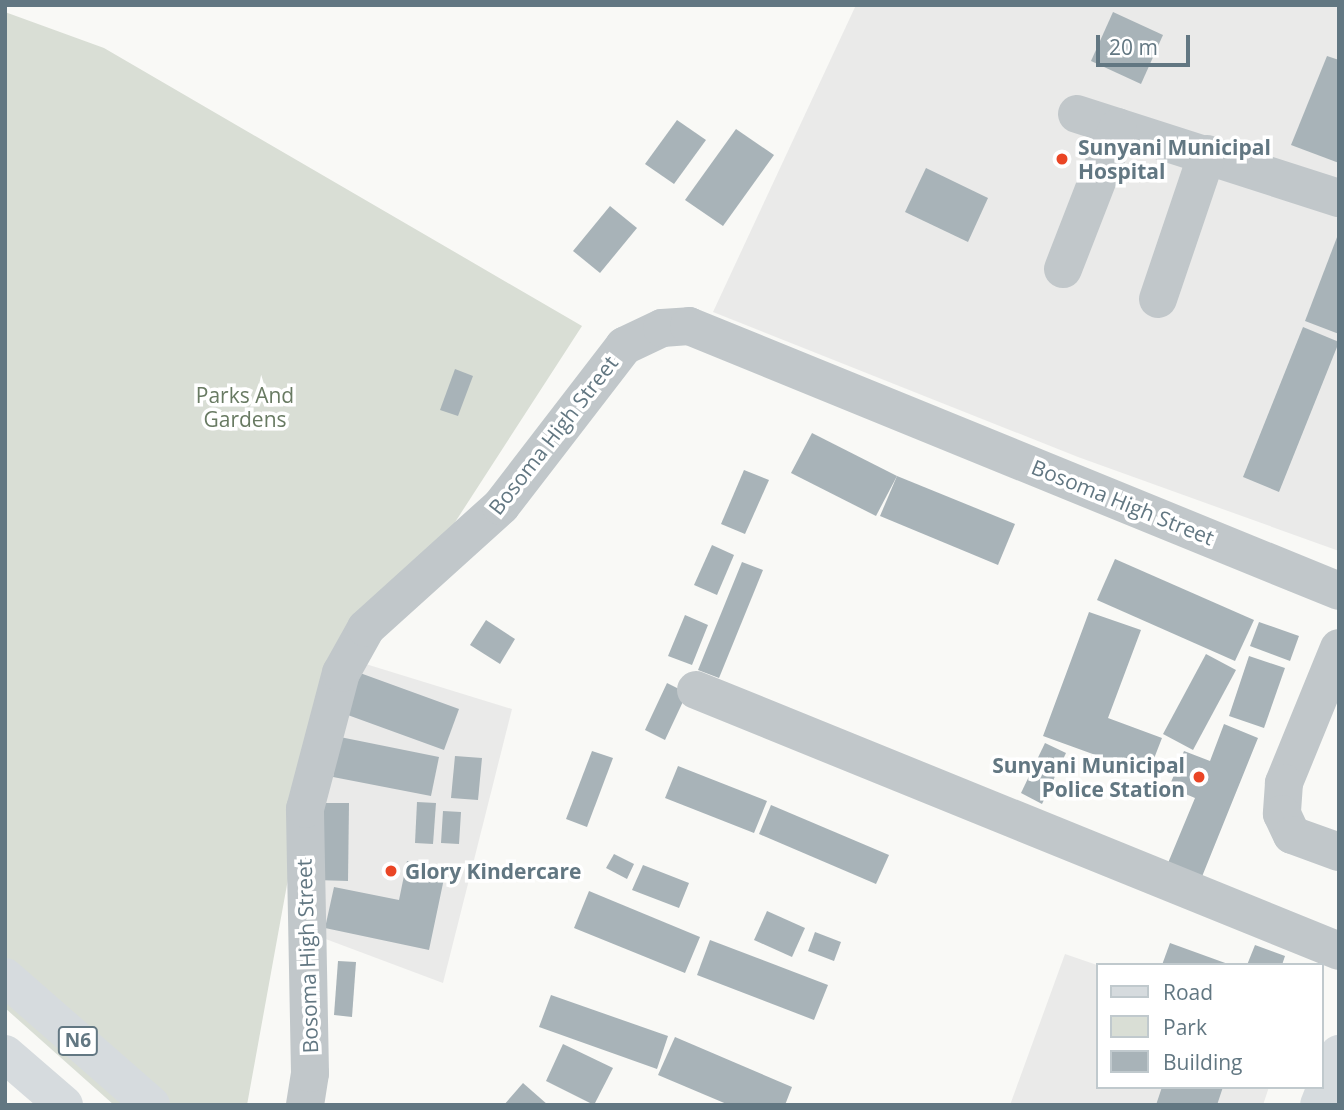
<!DOCTYPE html>
<style>
body{margin:0}
#map{position:relative;width:1344px;height:1110px;overflow:hidden;background:#f9f9f6;font-family:"Open Sans",sans-serif}
div>[style]{position:absolute}
.built>*{inset:0;background:#eaeae9}
.green>*{inset:0;background:#d9ded5}
.building>*{inset:0;background:#a8b3b8}
.minor>*{height:38px;margin:-19px;padding:0 19px;transform-origin:19px;border-radius:19px;background:#c1c7ca}
.major>*{height:38px;margin:-19px;padding:0 19px;transform-origin:19px;border-radius:19px;background:#d6dbde}
.highway>*{height:38px;margin:-19px;padding:0 19px;transform-origin:19px;border-radius:19px;background:#d6dbde}
.dots>*{width:19px;height:19px;translate:-50% -50%;box-sizing:border-box;border:4px solid #fff;border-radius:50%}
span{translate:-50% -50%;white-space:nowrap;text-align:center;line-height:1.15;-webkit-text-stroke:7px #fff;paint-order:stroke}
.shield-label span{padding:2px 5px;background:#fff;border:2px solid;border-radius:5px;-webkit-text-stroke-width:0}
.shield-label{font-size:19px;color:#627782;font-weight:700}
.poi-label{font-size:21px;color:#627782;font-weight:700}
.left{translate:0 -50%;text-align:left}
.right{translate:-100% -50%;text-align:right}
.park-label{font-size:21px;color:#687a62}
.street-label{font-size:21px;color:#627782}
.frame{position:absolute;inset:0;border:7px solid #627782;pointer-events:none}
.legend{position:absolute;left:1096px;top:963px;width:228px;height:126px;box-sizing:border-box;background:#fff;border:2px solid #c0c9cd;margin:0;padding:9px 12px;list-style:none;font-size:21px;color:#627782}
.legend li{display:flex;align-items:center;gap:14px;height:35px}
.legend b{width:35px;border:2px solid #c0c9cd}
.scale{position:absolute;left:1096px;top:35px;width:94px;height:32px;box-sizing:border-box;border:4px solid #627782;border-top:0;padding-left:9px;font-size:21px;line-height:24px;white-space:nowrap;color:#627782;-webkit-text-stroke:5px #fff;paint-order:stroke}
</style>
<div id="map">
<div class="built">
<div style="clip-path:polygon(856px 5px,1339px 5px,1339px 551px,1078px 457px,713px 312px)"></div>
<div style="clip-path:polygon(356px 661px,512px 709px,443px 983px,315px 935px,308px 807px)"></div>
<div style="clip-path:polygon(1065px 954px,1097px 965px,1097px 1087px,1269px 1087px,1263px 1105px,1010px 1105px)"></div>
</div>
<div class="green">
<div style="clip-path:polygon(5px 12px,104px 48px,582px 326px,428px 564px,336px 663px,304px 791px,247px 1105px,114px 1105px,5px 1008px)"></div>
</div>
<div class="building">
<div style="clip-path:polygon(1113px 12px,1163px 35px,1141px 84px,1091px 61px)"></div>
<div style="clip-path:polygon(1327px 56px,1339px 60px,1339px 163px,1291px 145px)"></div>
<div style="clip-path:polygon(677px 120px,706px 140px,674px 184px,645px 164px)"></div>
<div style="clip-path:polygon(736px 129px,774px 155px,723px 226px,685px 200px)"></div>
<div style="clip-path:polygon(926px 168px,988px 198px,968px 242px,905px 212px)"></div>
<div style="clip-path:polygon(610px 206px,637px 228px,600px 273px,573px 251px)"></div>
<div style="clip-path:polygon(1339px 232px,1339px 334px,1305px 321px)"></div>
<div style="clip-path:polygon(1303px 327px,1339px 342px,1279px 492px,1243px 477px)"></div>
<div style="clip-path:polygon(455px 369px,473px 376px,458px 416px,440px 410px)"></div>
<div style="clip-path:polygon(812px 433px,897px 476px,876px 516px,791px 473px)"></div>
<div style="clip-path:polygon(744px 470px,769px 480px,745px 534px,721px 524px)"></div>
<div style="clip-path:polygon(897px 476px,1015px 524px,998px 565px,880px 516px)"></div>
<div style="clip-path:polygon(712px 545px,734px 555px,717px 595px,694px 585px)"></div>
<div style="clip-path:polygon(1115px 559px,1254px 620px,1235px 661px,1097px 600px)"></div>
<div style="clip-path:polygon(742px 562px,763px 570px,719px 678px,698px 670px)"></div>
<div style="clip-path:polygon(1089px 612px,1141px 630px,1108px 718px,1162px 738px,1148px 774px,1043px 736px)"></div>
<div style="clip-path:polygon(685px 615px,708px 625px,692px 665px,668px 656px)"></div>
<div style="clip-path:polygon(486px 620px,515px 639px,500px 664px,470px 645px)"></div>
<div style="clip-path:polygon(1259px 622px,1299px 636px,1290px 661px,1250px 646px)"></div>
<div style="clip-path:polygon(1206px 654px,1236px 670px,1193px 750px,1163px 734px)"></div>
<div style="clip-path:polygon(1249px 656px,1285px 668px,1264px 728px,1229px 716px)"></div>
<div style="clip-path:polygon(360px 673px,459px 709px,444px 750px,345px 714px)"></div>
<div style="clip-path:polygon(667px 683px,687px 693px,665px 740px,645px 730px)"></div>
<div style="clip-path:polygon(1224px 724px,1258px 738px,1197px 889px,1163px 875px,1195px 798px,1169px 787px,1184px 751px,1210px 761px)"></div>
<div style="clip-path:polygon(340px 737px,439px 757px,431px 796px,333px 777px)"></div>
<div style="clip-path:polygon(1045px 743px,1066px 753px,1042px 804px,1021px 793px)"></div>
<div style="clip-path:polygon(592px 751px,613px 758px,587px 827px,566px 819px)"></div>
<div style="clip-path:polygon(455px 756px,482px 758px,478px 800px,451px 798px)"></div>
<div style="clip-path:polygon(678px 766px,767px 801px,754px 833px,665px 798px)"></div>
<div style="clip-path:polygon(417px 802px,436px 803px,433px 844px,415px 843px)"></div>
<div style="clip-path:polygon(316px 803px,349px 803px,348px 881px,316px 880px)"></div>
<div style="clip-path:polygon(771px 805px,889px 855px,876px 884px,759px 834px)"></div>
<div style="clip-path:polygon(443px 811px,461px 812px,459px 844px,441px 843px)"></div>
<div style="clip-path:polygon(614px 854px,634px 864px,627px 879px,606px 868px)"></div>
<div style="clip-path:polygon(407px 861px,446px 869px,429px 950px,325px 928px,334px 887px,399px 900px)"></div>
<div style="clip-path:polygon(643px 865px,689px 883px,679px 908px,632px 890px)"></div>
<div style="clip-path:polygon(589px 891px,700px 937px,685px 973px,574px 928px)"></div>
<div style="clip-path:polygon(767px 911px,805px 928px,792px 957px,754px 940px)"></div>
<div style="clip-path:polygon(815px 932px,841px 942px,834px 961px,808px 951px)"></div>
<div style="clip-path:polygon(710px 940px,828px 985px,814px 1020px,697px 975px)"></div>
<div style="clip-path:polygon(1170px 943px,1228px 964px,1228px 965px,1162px 965px)"></div>
<div style="clip-path:polygon(1255px 945px,1285px 956px,1282px 965px,1247px 965px)"></div>
<div style="clip-path:polygon(338px 961px,356px 962px,352px 1017px,334px 1015px)"></div>
<div style="clip-path:polygon(551px 995px,668px 1036px,657px 1069px,539px 1027px)"></div>
<div style="clip-path:polygon(675px 1037px,792px 1087px,785px 1105px,729px 1105px,658px 1075px)"></div>
<div style="clip-path:polygon(563px 1044px,613px 1068px,594px 1105px,546px 1081px)"></div>
<div style="clip-path:polygon(523px 1083px,548px 1105px,504px 1105px)"></div>
<div style="clip-path:polygon(1162px 1087px,1223px 1087px,1217px 1105px,1156px 1105px)"></div>
</div>
<div class="minor">
<div style="left:1077px;top:114px;width:275px;rotate:17.8deg"></div>
<div style="left:1063px;top:269px;width:152px;rotate:-68.8deg"></div>
<div style="left:1158px;top:299px;width:153px;rotate:-71.3deg"></div>
<div style="left:1339px;top:648px;width:146px;rotate:112.2deg"></div>
<div style="left:1284px;top:783px;width:31px;rotate:94deg"></div>
<div style="left:1282px;top:814px;width:23px;rotate:65deg"></div>
<div style="left:1292px;top:835px;width:50px;rotate:19.9deg"></div>
<div style="left:696px;top:690px;width:694px;rotate:22.09deg"></div>
<div style="left:305px;top:1105px;width:32px;rotate:-81deg"></div>
<div style="left:310px;top:1073px;width:264px;rotate:-91.1deg"></div>
<div style="left:305px;top:809px;width:141px;rotate:-75.2deg"></div>
<div style="left:341px;top:673px;width:51px;rotate:-60.9deg"></div>
<div style="left:366px;top:628px;width:182px;rotate:-42.1deg"></div>
<div style="left:501px;top:506px;width:202px;rotate:-52.4deg"></div>
<div style="left:624px;top:346px;width:42px;rotate:-25.3deg"></div>
<div style="left:662px;top:328px;width:27px;rotate:-4deg"></div>
<div style="left:689px;top:326px;width:702px;rotate:22.18deg"></div>
</div>
<div class="major">
<div style="left:5px;top:977px;width:194px;rotate:41.2deg"></div>
<div style="left:5px;top:1054px;width:78px;rotate:40.8deg"></div>
</div>
<div class="highway">
<div style="left:1319px;top:1105px;width:55px;rotate:-68.6deg"></div>
</div>
<div class="dots">
<div style="left:1062px;top:159px;background:#ea4525"></div>
<div style="left:1199px;top:777px;background:#ea4525"></div>
<div style="left:391px;top:871px;background:#ea4525"></div>
</div>
<div class="shield-label">
<span style="left:78px;top:1041px">N6</span>
</div>
<div class="poi-label">
<span class="left" style="left:1078px;top:159px">Sunyani Municipal<br>Hospital</span>
<span class="right" style="left:1185px;top:777px">Sunyani Municipal<br>Police Station</span>
<span class="left" style="left:405px;top:871px">Glory Kindercare</span>
</div>
<div class="park-label">
<span style="left:245px;top:407px">Parks And<br>Gardens</span>
</div>
<div class="street-label">
<span style="left:553px;top:435px;rotate:-52deg">Bosoma High Street</span>
<span style="left:1123px;top:502px;rotate:22deg">Bosoma High Street</span>
<span style="left:307px;top:956px;rotate:-92deg">Bosoma High Street</span>
</div>
<div class="frame"></div>
<ul class="legend">
<li><b style="height:9px;background:#d6dbde"></b>Road</li>
<li><b style="height:19px;background:#d9ded5"></b>Park</li>
<li><b style="height:19px;background:#a8b3b8"></b>Building</li>
</ul>
<div class="scale">20 m</div>
</div>
